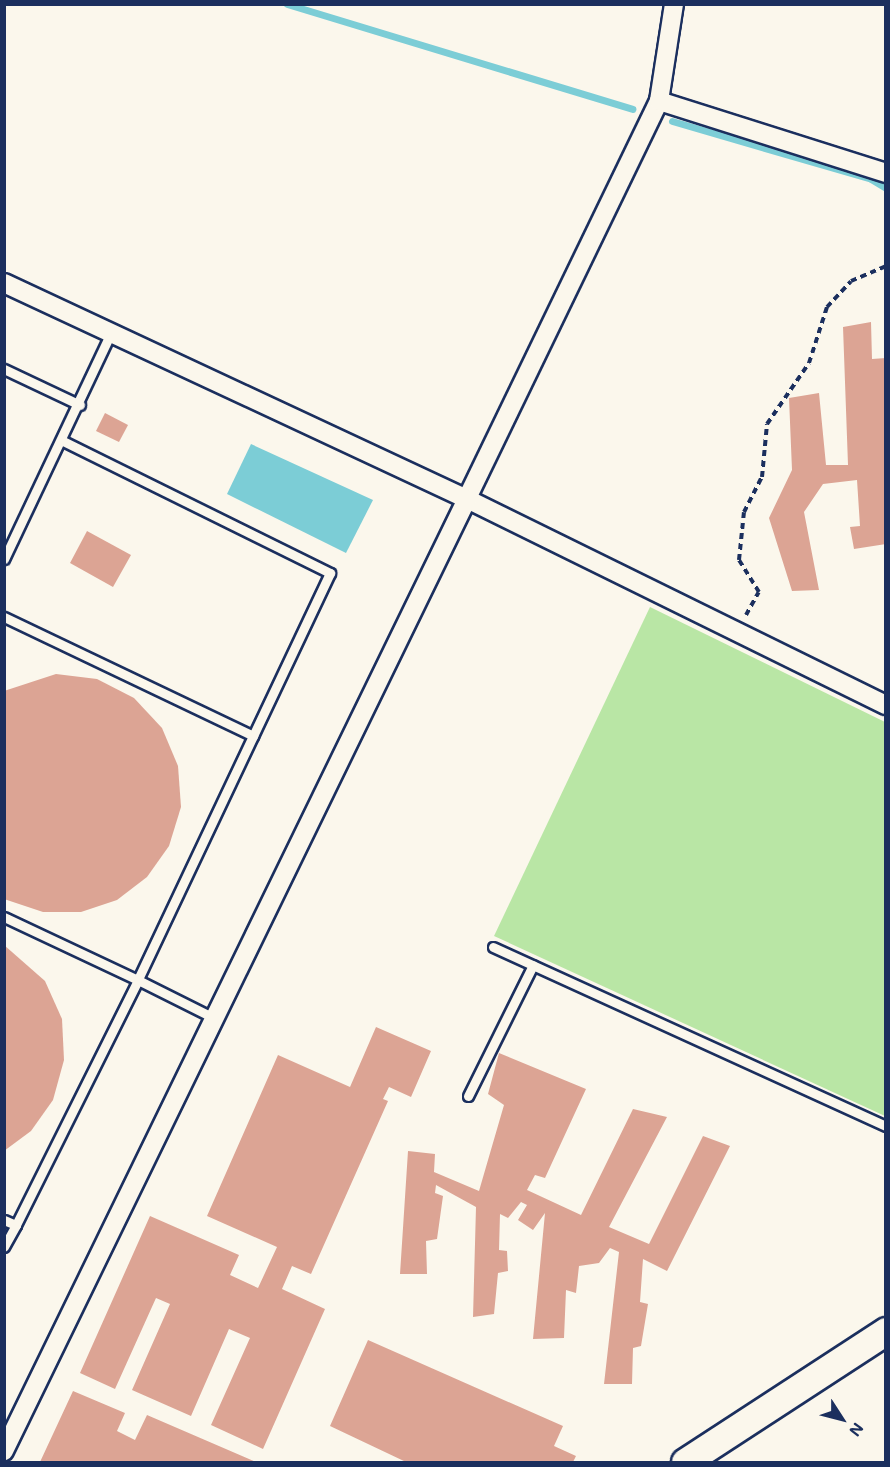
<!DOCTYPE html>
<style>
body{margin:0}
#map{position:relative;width:890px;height:1467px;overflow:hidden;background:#fbf7ec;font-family:Mali,sans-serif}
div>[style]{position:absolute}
.green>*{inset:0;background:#b9e6a5}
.water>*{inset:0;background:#7ccdd6}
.stream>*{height:7px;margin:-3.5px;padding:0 3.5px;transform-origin:3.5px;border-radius:3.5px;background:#7ccdd6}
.building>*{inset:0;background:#dca494}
.path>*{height:4px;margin-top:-2px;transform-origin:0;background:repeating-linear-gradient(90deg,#1b2f5e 0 6px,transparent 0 10.5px)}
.roads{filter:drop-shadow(2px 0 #1b2f5e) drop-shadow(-2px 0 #1b2f5e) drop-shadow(0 2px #1b2f5e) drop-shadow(0 -2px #1b2f5e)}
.lane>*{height:9px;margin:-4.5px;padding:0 4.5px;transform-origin:4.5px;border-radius:4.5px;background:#fbf7ec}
.street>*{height:18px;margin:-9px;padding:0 9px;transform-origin:9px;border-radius:9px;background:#fbf7ec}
.secondary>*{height:27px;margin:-13.5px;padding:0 13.5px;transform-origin:13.5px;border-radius:13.5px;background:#fbf7ec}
span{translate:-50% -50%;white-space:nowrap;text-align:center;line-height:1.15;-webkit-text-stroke:4.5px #fbf7ec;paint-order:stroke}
.frame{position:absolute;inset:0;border:6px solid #1b2f5e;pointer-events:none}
.north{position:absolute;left:812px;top:1389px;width:60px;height:60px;-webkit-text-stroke:4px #fbf7ec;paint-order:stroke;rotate:126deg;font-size:16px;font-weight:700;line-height:24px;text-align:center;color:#1b2f5e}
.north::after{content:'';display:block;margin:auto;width:21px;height:27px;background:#1b2f5e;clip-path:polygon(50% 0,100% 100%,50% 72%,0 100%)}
</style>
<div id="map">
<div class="green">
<div style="clip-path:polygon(650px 607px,885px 722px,885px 1116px,494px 936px)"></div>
</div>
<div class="water">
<div style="clip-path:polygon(251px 444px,373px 500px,346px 553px,227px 494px)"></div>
</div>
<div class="stream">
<div style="left:287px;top:4px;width:361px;rotate:16.9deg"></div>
<div style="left:672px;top:121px;width:207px;rotate:16.2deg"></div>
<div style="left:871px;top:179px;width:17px;rotate:31deg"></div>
</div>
<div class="building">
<div style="clip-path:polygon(871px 322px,872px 359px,886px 358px,886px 544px,854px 549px,850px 527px,860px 526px,857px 480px,823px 484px,804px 512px,819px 590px,792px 591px,769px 518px,792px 470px,789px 398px,819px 393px,826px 465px,848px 465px,843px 327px)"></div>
<div style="clip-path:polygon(105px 413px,128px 425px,119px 442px,96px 431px)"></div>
<div style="clip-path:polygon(87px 531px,131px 555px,113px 587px,70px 563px)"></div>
<div style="clip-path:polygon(56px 674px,97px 679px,134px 698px,162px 728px,178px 766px,181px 807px,169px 846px,147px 877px,117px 900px,81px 912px,43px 912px,4px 899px,4px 691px)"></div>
<div style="clip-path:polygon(4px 945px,45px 981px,62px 1019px,64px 1060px,53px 1100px,31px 1131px,4px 1151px)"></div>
<div style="clip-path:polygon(376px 1027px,431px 1051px,411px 1097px,389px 1087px,383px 1099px,388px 1101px,311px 1274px,292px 1266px,282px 1289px,325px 1309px,263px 1449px,211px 1425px,250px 1338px,229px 1329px,191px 1416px,132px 1390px,170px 1304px,156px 1298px,115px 1389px,80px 1373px,150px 1216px,239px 1255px,230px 1275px,258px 1288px,277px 1247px,207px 1216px,278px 1055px,350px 1087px)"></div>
<div style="clip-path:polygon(499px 1053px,586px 1089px,545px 1178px,535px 1175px,527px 1190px,581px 1215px,633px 1109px,667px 1117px,609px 1227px,649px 1244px,703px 1136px,730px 1146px,667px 1271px,643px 1259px,640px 1302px,648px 1304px,641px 1346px,633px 1348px,632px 1384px,604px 1384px,619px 1252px,610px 1248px,599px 1263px,579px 1266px,576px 1293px,566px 1290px,564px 1338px,533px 1339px,545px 1213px,533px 1230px,518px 1220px,527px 1205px,521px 1202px,508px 1218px,500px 1214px,499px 1250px,507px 1251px,508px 1271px,498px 1273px,494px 1314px,473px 1317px,476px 1207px,436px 1185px,435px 1193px,443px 1196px,437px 1239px,426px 1241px,427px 1274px,400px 1274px,408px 1151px,435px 1154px,434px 1172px,479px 1191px,504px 1105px,488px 1094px)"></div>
<div style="clip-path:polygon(368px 1340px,563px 1426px,554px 1446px,576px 1456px,573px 1462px,406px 1462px,330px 1426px)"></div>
<div style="clip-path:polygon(73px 1391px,125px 1413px,117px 1431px,135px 1440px,147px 1415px,256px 1462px,40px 1462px)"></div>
</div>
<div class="path">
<div style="left:746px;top:615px;width:26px;rotate:-61deg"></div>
<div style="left:759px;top:592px;width:38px;rotate:-122deg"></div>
<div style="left:739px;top:560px;width:48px;rotate:-84.1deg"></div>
<div style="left:744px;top:512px;width:39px;rotate:-63deg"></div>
<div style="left:762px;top:477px;width:53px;rotate:-84.6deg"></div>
<div style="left:767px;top:424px;width:74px;rotate:-55.5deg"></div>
<div style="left:809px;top:363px;width:59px;rotate:-72.2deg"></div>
<div style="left:827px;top:307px;width:35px;rotate:-47deg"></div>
<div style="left:851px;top:281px;width:38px;rotate:-23deg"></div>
</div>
<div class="roads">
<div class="lane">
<div style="left:4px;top:369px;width:84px;rotate:25.3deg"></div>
<div style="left:63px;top:441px;width:298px;rotate:26.3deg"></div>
<div style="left:330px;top:573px;width:450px;rotate:115.3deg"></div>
<div style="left:138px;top:980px;width:85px;rotate:26.6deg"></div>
<div style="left:4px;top:559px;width:248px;rotate:-64.7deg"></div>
<div style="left:4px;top:617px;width:276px;rotate:25.5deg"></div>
<div style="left:4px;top:917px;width:148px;rotate:25.2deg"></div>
<div style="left:138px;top:980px;width:274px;rotate:116.5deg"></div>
<div style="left:493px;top:947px;width:432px;rotate:24.5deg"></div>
<div style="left:468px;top:1096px;width:146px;rotate:-63.6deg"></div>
<div style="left:4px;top:1220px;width:13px;rotate:23deg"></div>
<div style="left:16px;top:1225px;width:25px;rotate:119deg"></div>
</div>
<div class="street">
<div style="left:674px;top:4px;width:98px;rotate:98.8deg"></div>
<div style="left:659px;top:101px;width:442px;rotate:115.8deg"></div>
<div style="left:467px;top:499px;width:467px;rotate:26.2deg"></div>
<div style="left:659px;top:101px;width:238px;rotate:17.6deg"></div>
<div style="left:4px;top:283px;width:511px;rotate:25.01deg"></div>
<div style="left:467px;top:499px;width:1059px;rotate:115.94deg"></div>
</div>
<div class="secondary">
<div style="left:685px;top:1462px;width:240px;rotate:-33.1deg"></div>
</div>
</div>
<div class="frame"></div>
<div class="north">N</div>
</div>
